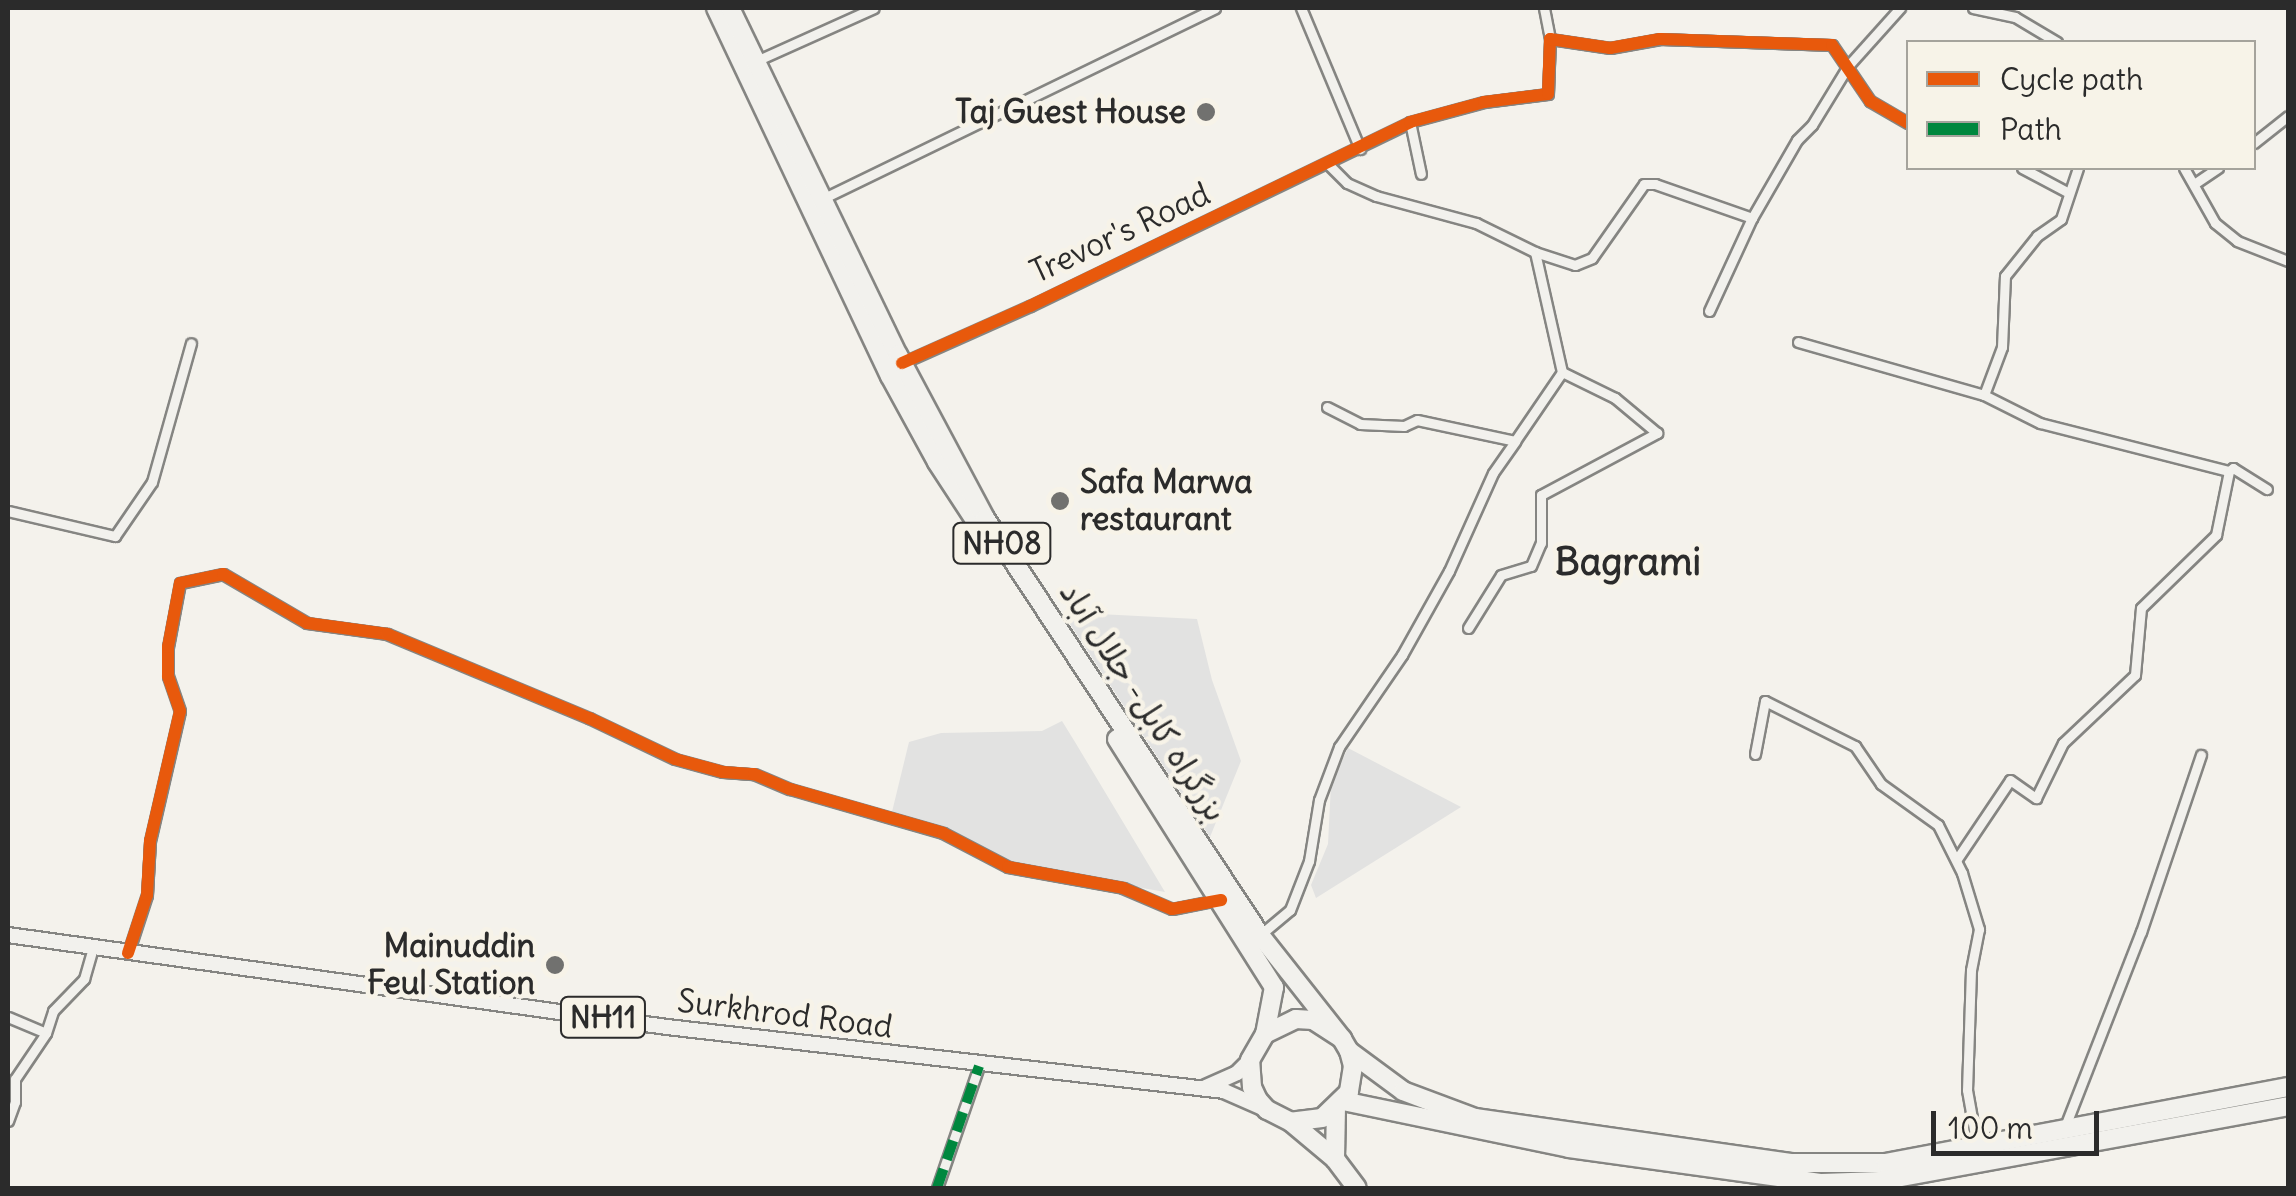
<!DOCTYPE html>
<meta charset="utf-8">
<style>
body{margin:0}
#map{position:relative;width:2296px;height:1196px;overflow:hidden;background:#f4f2ec;font-family:Delius,"Playpen Sans Arabic",sans-serif}
div>[style]{position:absolute}
.built>*{inset:0;background:#e2e2e1}
.roads{filter:drop-shadow(2px 0 #858582) drop-shadow(-2px 0 #858582) drop-shadow(0 2px #858582) drop-shadow(0 -2px #858582)}
.street>*{height:9px;margin:-4.5px;padding:0 4.5px;transform-origin:4.5px;border-radius:4.5px;background:#f2f1ed}
.primary>*{height:14px;margin:-7px;padding:0 7px;transform-origin:7px;border-radius:7px;background:#f2f1ed}
.highway>*{height:18px;margin:-9px;padding:0 9px;transform-origin:9px;border-radius:9px;background:#f2f1ed}
.quiet>*{height:10px;margin-top:-5px;transform-origin:0;background:repeating-linear-gradient(90deg,#00873e 0 20px,transparent 0 30px)}
.cycleway>*{height:12px;margin:-6px;padding:0 6px;transform-origin:6px;border-radius:6px;background:#e8590c}
.dots>*{width:28px;height:28px;translate:-50% -50%;box-sizing:border-box;border:5px solid #f7f3e8;border-radius:50%}
span{translate:-50% -50%;white-space:nowrap;text-align:center;line-height:1.15;-webkit-text-stroke:9px #f7f3e8;paint-order:stroke}
.shield-label span{padding:2px 8px;background:#f7f3e8;border:2px solid;border-radius:8px;-webkit-text-stroke-width:0}
.shield-label{font-size:30px;color:#2b2b2b;font-weight:700}
.poi-label{font-size:32px;color:#2b2b2b;font-weight:700}
.right{translate:-100% -50%;text-align:right}
.left{translate:0 -50%;text-align:left}
.street-label{font-size:32px;color:#2b2b2b}
.quarter-label{font-size:38px;color:#2b2b2b;font-weight:700}
.frame{position:absolute;inset:0;border:10px solid #2b2b2b;pointer-events:none}
.legend{position:absolute;left:1906px;top:40px;width:350px;height:130px;box-sizing:border-box;background:#f7f3e8;border:2px solid #a5a39c;margin:0;padding:12px 18px;list-style:none;font-size:30px;color:#2b2b2b}
.legend li{display:flex;align-items:center;gap:20px;height:50px}
.legend b{width:50px;border:2px solid #a5a39c}
.scale{position:absolute;left:1931px;top:1111px;width:168px;height:45px;box-sizing:border-box;border:5px solid #2b2b2b;border-top:0;padding-left:12px;font-size:30px;line-height:35px;white-space:nowrap;color:#2b2b2b;-webkit-text-stroke:8px #f7f3e8;paint-order:stroke}
</style>
<div id="map">
<div class="built">
<div style="clip-path:polygon(1079px 613px,1197px 619px,1212px 680px,1241px 761px,1210px 837px,1070px 624px)"></div>
<div style="clip-path:polygon(1062px 721px,1075px 742px,1165px 892px,1001px 863px,943px 831px,891px 816px,909px 742px,941px 733px,1042px 731px)"></div>
<div style="clip-path:polygon(1348px 748px,1461px 807px,1316px 898px,1311px 885px,1328px 844px,1331px 784px)"></div>
</div>
<div class="roads">
<div class="street">
<div style="left:1301px;top:8px;width:153px;rotate:67.3deg"></div>
<div style="left:1544px;top:8px;width:32px;rotate:79deg"></div>
<div style="left:1973px;top:8px;width:43px;rotate:12.1deg"></div>
<div style="left:2015px;top:17px;width:49px;rotate:30.8deg"></div>
<div style="left:756px;top:61px;width:129px;rotate:-24.2deg"></div>
<div style="left:1410px;top:122px;width:53px;rotate:78.1deg"></div>
<div style="left:2254px;top:143px;width:43px;rotate:-38.5deg"></div>
<div style="left:1328px;top:164px;width:27px;rotate:45deg"></div>
<div style="left:1347px;top:183px;width:32px;rotate:24deg"></div>
<div style="left:1376px;top:196px;width:104px;rotate:15.1deg"></div>
<div style="left:1476px;top:223px;width:66px;rotate:26.2deg"></div>
<div style="left:1535px;top:252px;width:42px;rotate:18deg"></div>
<div style="left:1575px;top:265px;width:18px;rotate:-22deg"></div>
<div style="left:1592px;top:258px;width:90px;rotate:-54.9deg"></div>
<div style="left:1644px;top:184px;width:11px"></div>
<div style="left:1655px;top:184px;width:103px;rotate:19.3deg"></div>
<div style="left:2022px;top:168px;width:53px;rotate:28deg"></div>
<div style="left:2184px;top:168px;width:63px;rotate:60.6deg"></div>
<div style="left:2215px;top:223px;width:28px;rotate:39deg"></div>
<div style="left:2237px;top:241px;width:55px;rotate:21.4deg"></div>
<div style="left:2194px;top:184px;width:29px;rotate:-34deg"></div>
<div style="left:822px;top:199px;width:437px;rotate:-25.9deg"></div>
<div style="left:1709px;top:311px;width:102px;rotate:-65.2deg"></div>
<div style="left:1752px;top:218px;width:90px;rotate:-60deg"></div>
<div style="left:1797px;top:140px;width:21px;rotate:-45deg"></div>
<div style="left:1812px;top:125px;width:69px;rotate:-58.6deg"></div>
<div style="left:1848px;top:66px;width:78px;rotate:-48.1deg"></div>
<div style="left:1798px;top:342px;width:193px;rotate:15.9deg"></div>
<div style="left:1984px;top:395px;width:63px;rotate:26.6deg"></div>
<div style="left:2040px;top:423px;width:195px;rotate:14.3deg"></div>
<div style="left:2229px;top:471px;width:5px;rotate:-37deg"></div>
<div style="left:2233px;top:468px;width:40px;rotate:32deg"></div>
<div style="left:902px;top:363px;width:140px;rotate:-24deg"></div>
<div style="left:1030px;top:306px;width:422px;rotate:-25.8deg"></div>
<div style="left:1410px;top:122px;width:77px;rotate:-15.1deg"></div>
<div style="left:1484px;top:102px;width:64px;rotate:-7.1deg"></div>
<div style="left:1548px;top:94px;width:55px;rotate:-87.9deg"></div>
<div style="left:1550px;top:39px;width:61px;rotate:8.5deg"></div>
<div style="left:1610px;top:48px;width:51px;rotate:-10.2deg"></div>
<div style="left:1660px;top:39px;width:172px;rotate:2deg"></div>
<div style="left:1832px;top:45px;width:68px;rotate:55.8deg"></div>
<div style="left:1870px;top:101px;width:44px;rotate:30.1deg"></div>
<div style="left:1984px;top:395px;width:51px;rotate:-69.4deg"></div>
<div style="left:2002px;top:347px;width:71px;rotate:-87.6deg"></div>
<div style="left:2005px;top:276px;width:51px;rotate:-51.3deg"></div>
<div style="left:2037px;top:236px;width:29px;rotate:-35deg"></div>
<div style="left:2061px;top:219px;width:54px;rotate:-71.6deg"></div>
<div style="left:1327px;top:407px;width:37px;rotate:27deg"></div>
<div style="left:1360px;top:424px;width:44px;rotate:2.6deg"></div>
<div style="left:1404px;top:426px;width:14px;rotate:-25deg"></div>
<div style="left:1417px;top:420px;width:100px;rotate:12.1deg"></div>
<div style="left:1515px;top:441px;width:83px;rotate:-55.7deg"></div>
<div style="left:1562px;top:372px;width:123px;rotate:-102.7deg"></div>
<div style="left:8px;top:511px;width:110px;rotate:13.2deg"></div>
<div style="left:115px;top:536px;width:65px;rotate:-55.6deg"></div>
<div style="left:152px;top:482px;width:144px;rotate:-74.3deg"></div>
<div style="left:1468px;top:628px;width:62px;rotate:-58.1deg"></div>
<div style="left:1501px;top:575px;width:31px;rotate:-17deg"></div>
<div style="left:1531px;top:566px;width:25px;rotate:-67deg"></div>
<div style="left:1541px;top:543px;width:48px;rotate:-90deg"></div>
<div style="left:1541px;top:495px;width:132px;rotate:-28.1deg"></div>
<div style="left:1657px;top:433px;width:55px;rotate:-140.2deg"></div>
<div style="left:1615px;top:398px;width:59px;rotate:-153.9deg"></div>
<div style="left:1755px;top:754px;width:54px;rotate:-79.3deg"></div>
<div style="left:1765px;top:701px;width:101px;rotate:26.6deg"></div>
<div style="left:1855px;top:746px;width:46px;rotate:55.6deg"></div>
<div style="left:1881px;top:784px;width:70px;rotate:35.7deg"></div>
<div style="left:1938px;top:825px;width:54px;rotate:63.4deg"></div>
<div style="left:1962px;top:873px;width:59px;rotate:73.1deg"></div>
<div style="left:1979px;top:929px;width:42px;rotate:101deg"></div>
<div style="left:1971px;top:970px;width:120px;rotate:91.9deg"></div>
<div style="left:1967px;top:1090px;width:57px;rotate:79.9deg"></div>
<div style="left:1957px;top:859px;width:95px;rotate:-56.1deg"></div>
<div style="left:2010px;top:780px;width:32px;rotate:35deg"></div>
<div style="left:2036px;top:798px;width:61px;rotate:-63.9deg"></div>
<div style="left:2063px;top:743px;width:99px;rotate:-43.4deg"></div>
<div style="left:2135px;top:675px;width:67px;rotate:-84.9deg"></div>
<div style="left:2141px;top:608px;width:105px;rotate:-44.2deg"></div>
<div style="left:2216px;top:535px;width:65px;rotate:-78.5deg"></div>
<div style="left:1260px;top:935px;width:39px;rotate:-40deg"></div>
<div style="left:1290px;top:910px;width:53px;rotate:-68.8deg"></div>
<div style="left:1309px;top:861px;width:62px;rotate:-80.7deg"></div>
<div style="left:1319px;top:800px;width:57px;rotate:-69.3deg"></div>
<div style="left:1339px;top:747px;width:112px;rotate:-55.6deg"></div>
<div style="left:1402px;top:655px;width:96px;rotate:-60.8deg"></div>
<div style="left:1449px;top:571px;width:107px;rotate:-65.8deg"></div>
<div style="left:1493px;top:473px;width:39px;rotate:-55deg"></div>
<div style="left:128px;top:953px;width:61px;rotate:-71.9deg"></div>
<div style="left:147px;top:895px;width:54px;rotate:-86.8deg"></div>
<div style="left:150px;top:841px;width:133px;rotate:-77deg"></div>
<div style="left:180px;top:711px;width:37px;rotate:-109deg"></div>
<div style="left:168px;top:676px;width:29px;rotate:-90deg"></div>
<div style="left:168px;top:647px;width:65px;rotate:-79.4deg"></div>
<div style="left:180px;top:583px;width:44px;rotate:-11.8deg"></div>
<div style="left:223px;top:574px;width:97px;rotate:30.3deg"></div>
<div style="left:307px;top:623px;width:81px;rotate:7.8deg"></div>
<div style="left:387px;top:634px;width:219px;rotate:22.6deg"></div>
<div style="left:589px;top:718px;width:95px;rotate:25.5deg"></div>
<div style="left:675px;top:759px;width:50px;rotate:15.2deg"></div>
<div style="left:723px;top:772px;width:31px;rotate:4deg"></div>
<div style="left:754px;top:774px;width:39px;rotate:23deg"></div>
<div style="left:790px;top:789px;width:159px;rotate:16deg"></div>
<div style="left:943px;top:833px;width:73px;rotate:27.6deg"></div>
<div style="left:1008px;top:867px;width:117px;rotate:10.3deg"></div>
<div style="left:1123px;top:888px;width:53px;rotate:23.2deg"></div>
<div style="left:1172px;top:909px;width:47px;rotate:-11.1deg"></div>
<div style="left:8px;top:1017px;width:41px;rotate:22.8deg"></div>
<div style="left:8px;top:1121px;width:20px;rotate:-70deg"></div>
<div style="left:15px;top:1102px;width:23px;rotate:-90deg"></div>
<div style="left:15px;top:1079px;width:55px;rotate:-56deg"></div>
<div style="left:46px;top:1033px;width:23px;rotate:-72deg"></div>
<div style="left:53px;top:1011px;width:45px;rotate:-45.9deg"></div>
<div style="left:84px;top:979px;width:32px;rotate:-74deg"></div>
<div style="left:2064px;top:1129px;width:212px;rotate:-68.7deg"></div>
<div style="left:2141px;top:932px;width:187px;rotate:-71.3deg"></div>
<div style="left:937px;top:1188px;width:129px;rotate:-71deg"></div>
</div>
<div class="primary">
<div style="left:8px;top:935px;width:665px;rotate:7.95deg"></div>
<div style="left:667px;top:1027px;width:561px;rotate:6.55deg"></div>
<div style="left:1224px;top:1091px;width:43px;rotate:23.6deg"></div>
<div style="left:1206px;top:1087px;width:34px;rotate:-24deg"></div>
<div style="left:1237px;top:1073px;width:18px;rotate:-45deg"></div>
</div>
<div class="highway">
<div style="left:716px;top:8px;width:407px;rotate:64.7deg"></div>
<div style="left:890px;top:376px;width:98px;rotate:61.3deg"></div>
<div style="left:937px;top:462px;width:69px;rotate:56.8deg"></div>
<div style="left:730px;top:8px;width:386px;rotate:64.2deg"></div>
<div style="left:898px;top:355px;width:185px;rotate:61.9deg"></div>
<div style="left:985px;top:518px;width:500px;rotate:56.6deg"></div>
<div style="left:1260px;top:935px;width:132px;rotate:51.7deg"></div>
<div style="left:1342px;top:1039px;width:14px;rotate:60deg"></div>
<div style="left:1349px;top:1051px;width:16px;rotate:75deg"></div>
<div style="left:1353px;top:1066px;width:26px;rotate:99deg"></div>
<div style="left:1349px;top:1092px;width:37px;rotate:136deg"></div>
<div style="left:1322px;top:1118px;width:31px;rotate:173deg"></div>
<div style="left:1291px;top:1122px;width:27px;rotate:-153deg"></div>
<div style="left:1267px;top:1110px;width:13px;rotate:-132deg"></div>
<div style="left:1258px;top:1100px;width:14px;rotate:-115deg"></div>
<div style="left:1252px;top:1087px;width:27px;rotate:-94deg"></div>
<div style="left:1250px;top:1060px;width:30px;rotate:-60deg"></div>
<div style="left:1265px;top:1034px;width:34px;rotate:-26deg"></div>
<div style="left:1296px;top:1019px;width:17px;rotate:3deg"></div>
<div style="left:1313px;top:1020px;width:35px;rotate:33deg"></div>
<div style="left:1117px;top:739px;width:294px;rotate:57.7deg"></div>
<div style="left:1274px;top:987px;width:48px;rotate:100.8deg"></div>
<div style="left:1349px;top:1051px;width:67px;rotate:36.5deg"></div>
<div style="left:1403px;top:1091px;width:77px;rotate:20.6deg"></div>
<div style="left:1475px;top:1118px;width:321px;rotate:8.1deg"></div>
<div style="left:1793px;top:1163px;width:93px"></div>
<div style="left:1886px;top:1163px;width:409px;rotate:-10.7deg"></div>
<div style="left:1343px;top:1101px;width:231px;rotate:11.7deg"></div>
<div style="left:1569px;top:1148px;width:255px;rotate:7.9deg"></div>
<div style="left:1822px;top:1183px;width:58px;rotate:-2deg"></div>
<div style="left:1880px;top:1181px;width:415px;rotate:-10.4deg"></div>
<div style="left:1291px;top:1122px;width:57px;rotate:40.1deg"></div>
<div style="left:1335px;top:1159px;width:36px;rotate:53deg"></div>
<div style="left:1335px;top:1159px;width:50px;rotate:-88.9deg"></div>
</div>
</div>
<div class="quiet">
<div style="left:937px;top:1188px;width:129px;rotate:-71deg"></div>
</div>
<div class="cycleway">
<div style="left:902px;top:363px;width:140px;rotate:-24deg"></div>
<div style="left:1030px;top:306px;width:422px;rotate:-25.8deg"></div>
<div style="left:1410px;top:122px;width:77px;rotate:-15.1deg"></div>
<div style="left:1484px;top:102px;width:64px;rotate:-7.1deg"></div>
<div style="left:1548px;top:94px;width:55px;rotate:-87.9deg"></div>
<div style="left:1550px;top:39px;width:61px;rotate:8.5deg"></div>
<div style="left:1610px;top:48px;width:51px;rotate:-10.2deg"></div>
<div style="left:1660px;top:39px;width:172px;rotate:2deg"></div>
<div style="left:1832px;top:45px;width:68px;rotate:55.8deg"></div>
<div style="left:1870px;top:101px;width:44px;rotate:30.1deg"></div>
<div style="left:128px;top:953px;width:61px;rotate:-71.9deg"></div>
<div style="left:147px;top:895px;width:54px;rotate:-86.8deg"></div>
<div style="left:150px;top:841px;width:133px;rotate:-77deg"></div>
<div style="left:180px;top:711px;width:37px;rotate:-109deg"></div>
<div style="left:168px;top:676px;width:29px;rotate:-90deg"></div>
<div style="left:168px;top:647px;width:65px;rotate:-79.4deg"></div>
<div style="left:180px;top:583px;width:44px;rotate:-11.8deg"></div>
<div style="left:223px;top:574px;width:97px;rotate:30.3deg"></div>
<div style="left:307px;top:623px;width:81px;rotate:7.8deg"></div>
<div style="left:387px;top:634px;width:219px;rotate:22.6deg"></div>
<div style="left:589px;top:718px;width:95px;rotate:25.5deg"></div>
<div style="left:675px;top:759px;width:50px;rotate:15.2deg"></div>
<div style="left:723px;top:772px;width:31px;rotate:4deg"></div>
<div style="left:754px;top:774px;width:39px;rotate:23deg"></div>
<div style="left:790px;top:789px;width:159px;rotate:16deg"></div>
<div style="left:943px;top:833px;width:73px;rotate:27.6deg"></div>
<div style="left:1008px;top:867px;width:117px;rotate:10.3deg"></div>
<div style="left:1123px;top:888px;width:53px;rotate:23.2deg"></div>
<div style="left:1172px;top:909px;width:50px;rotate:-10.4deg"></div>
</div>
<div class="dots">
<div style="left:1206px;top:112px;background:#71716f"></div>
<div style="left:1060px;top:501px;background:#71716f"></div>
<div style="left:555px;top:965px;background:#71716f"></div>
</div>
<div class="shield-label">
<span style="left:1002px;top:543px">NH08</span>
<span style="left:603px;top:1017px">NH11</span>
</div>
<div class="poi-label">
<span class="right" style="left:1186px;top:112px">Taj Guest House</span>
<span class="left" style="left:1080px;top:501px">Safa Marwa<br>restaurant</span>
<span class="right" style="left:535px;top:965px">Mainuddin<br>Feul Station</span>
</div>
<div class="street-label">
<span style="left:1120px;top:233px;rotate:-25deg">Trevor's Road</span>
<span style="left:1143px;top:702px;rotate:57deg">بزرگراه کابل- جلال آباد</span>
<span style="left:785px;top:1014px;rotate:7deg">Surkhrod Road</span>
</div>
<div class="quarter-label">
<span style="left:1628px;top:562px">Bagrami</span>
</div>
<div class="frame"></div>
<ul class="legend">
<li><b style="height:12px;background:#e8590c"></b>Cycle path</li>
<li><b style="height:12px;background:#00873e"></b>Path</li>
</ul>
<div class="scale">100 m</div>
</div>
